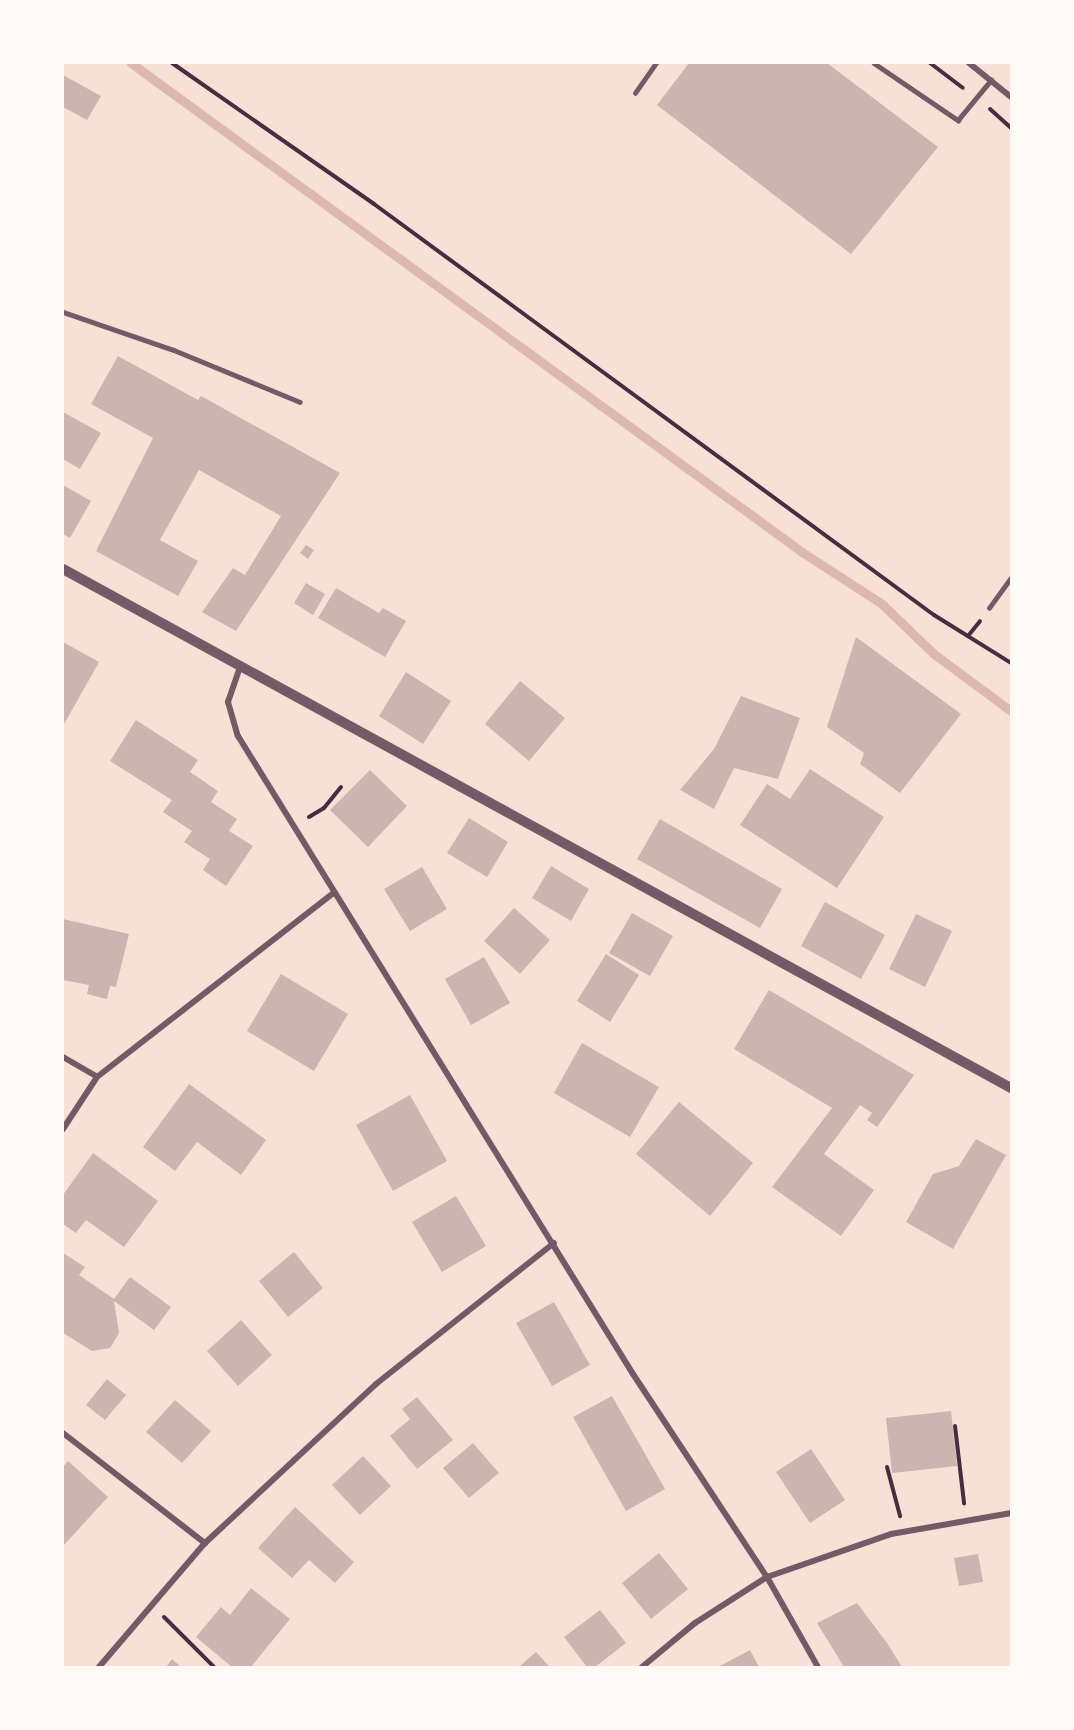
<!DOCTYPE html>
<style>
body{margin:0}
#map{position:relative;width:1074px;height:1730px;overflow:hidden;background:#f7e1d7;font-family:Quicksand,sans-serif}
div>[style]{position:absolute}
.stream>*{height:9px;margin:-4.5px;padding:0 4.5px;transform-origin:4.5px;border-radius:4.5px;background:#dcb8b0}
.building>*{inset:0;background:#ccb4b1}
.path>*{height:4px;margin:-2px;padding:0 2px;transform-origin:2px;border-radius:2px;background:#4a2c40}
.service>*{height:4.5px;margin:-2.25px;padding:0 2.25px;transform-origin:2.25px;border-radius:2.25px;background:#755966}
.minor>*{height:6px;margin:-3px;padding:0 3px;transform-origin:3px;border-radius:3px;background:#755966}
.tertiary>*{height:10px;margin:-5px;padding:0 5px;transform-origin:5px;border-radius:5px;background:#755966}
span{translate:-50% -50%;white-space:nowrap;text-align:center;line-height:1.15;-webkit-text-stroke:4.5px #fffaf5;paint-order:stroke}
.frame{position:absolute;inset:0;border:64px solid #fffaf5;pointer-events:none}
</style>
<div id="map">
<div class="stream">
<div style="left:131px;top:63px;width:830px;rotate:36.08deg"></div>
<div style="left:802px;top:552px;width:95px;rotate:33deg"></div>
<div style="left:882px;top:604px;width:72px;rotate:43.9deg"></div>
<div style="left:934px;top:654px;width:96px;rotate:36.5deg"></div>
</div>
<div class="building">
<div style="clip-path:polygon(689px 63px,827px 63px,938px 147px,851px 254px,657px 105px)"></div>
<div style="clip-path:polygon(63px 75px,101px 96px,87px 120px,63px 107px)"></div>
<div style="clip-path:polygon(118px 356px,198px 400px,201px 396px,340px 473px,236px 631px,202px 612px,233px 568px,245px 575px,281px 516px,199px 470px,160px 540px,198px 561px,178px 596px,96px 551px,153px 438px,91px 404px)"></div>
<div style="clip-path:polygon(63px 412px,101px 433px,80px 469px,63px 459px)"></div>
<div style="clip-path:polygon(63px 485px,91px 501px,70px 538px,63px 534px)"></div>
<div style="clip-path:polygon(306px 545px,314px 550px,308px 559px,300px 553px)"></div>
<div style="clip-path:polygon(306px 583px,325px 594px,313px 615px,294px 603px)"></div>
<div style="clip-path:polygon(336px 588px,379px 613px,383px 608px,406px 621px,385px 657px,318px 618px)"></div>
<div style="clip-path:polygon(856px 637px,961px 714px,900px 793px,860px 764px,864px 753px,827px 727px)"></div>
<div style="clip-path:polygon(63px 642px,99px 662px,63px 726px)"></div>
<div style="clip-path:polygon(406px 672px,451px 701px,423px 744px,379px 716px)"></div>
<div style="clip-path:polygon(520px 681px,565px 718px,529px 761px,485px 724px)"></div>
<div style="clip-path:polygon(741px 696px,800px 718px,778px 779px,734px 768px,714px 809px,680px 790px,714px 749px)"></div>
<div style="clip-path:polygon(136px 720px,198px 760px,190px 772px,218px 791px,211px 802px,237px 819px,229px 831px,253px 846px,226px 886px,203px 870px,210px 859px,184px 842px,192px 831px,163px 812px,172px 800px,110px 761px)"></div>
<div style="clip-path:polygon(810px 769px,884px 817px,837px 888px,740px 825px,767px 784px,790px 799px)"></div>
<div style="clip-path:polygon(370px 770px,407px 806px,368px 847px,330px 810px)"></div>
<div style="clip-path:polygon(469px 818px,508px 842px,487px 877px,447px 853px)"></div>
<div style="clip-path:polygon(660px 819px,782px 889px,760px 928px,637px 859px)"></div>
<div style="clip-path:polygon(551px 866px,589px 889px,571px 921px,532px 898px)"></div>
<div style="clip-path:polygon(422px 867px,447px 909px,410px 931px,384px 889px)"></div>
<div style="clip-path:polygon(825px 902px,885px 935px,861px 979px,801px 946px)"></div>
<div style="clip-path:polygon(514px 908px,550px 940px,520px 974px,484px 941px)"></div>
<div style="clip-path:polygon(632px 913px,673px 936px,650px 976px,609px 953px)"></div>
<div style="clip-path:polygon(916px 914px,952px 931px,925px 987px,889px 969px)"></div>
<div style="clip-path:polygon(63px 919px,129px 934px,116px 987px,110px 986px,107px 999px,87px 994px,89px 985px,63px 980px)"></div>
<div style="clip-path:polygon(606px 954px,639px 975px,610px 1022px,577px 1001px)"></div>
<div style="clip-path:polygon(484px 957px,510px 1003px,471px 1025px,445px 979px)"></div>
<div style="clip-path:polygon(281px 974px,348px 1014px,314px 1071px,247px 1031px)"></div>
<div style="clip-path:polygon(769px 990px,914px 1075px,877px 1127px,867px 1120px,872px 1113px,860px 1105px,824px 1154px,874px 1190px,841px 1236px,772px 1187px,832px 1108px,734px 1049px)"></div>
<div style="clip-path:polygon(582px 1043px,659px 1087px,630px 1137px,554px 1093px)"></div>
<div style="clip-path:polygon(189px 1084px,266px 1140px,241px 1175px,197px 1142px,175px 1171px,143px 1147px)"></div>
<div style="clip-path:polygon(410px 1095px,447px 1161px,393px 1191px,356px 1125px)"></div>
<div style="clip-path:polygon(679px 1102px,753px 1163px,710px 1216px,636px 1154px)"></div>
<div style="clip-path:polygon(976px 1139px,1006px 1155px,953px 1249px,906px 1222px,933px 1174px,959px 1166px)"></div>
<div style="clip-path:polygon(93px 1153px,158px 1201px,124px 1247px,86px 1220px,76px 1233px,63px 1224px,63px 1195px)"></div>
<div style="clip-path:polygon(456px 1196px,486px 1246px,442px 1272px,412px 1222px)"></div>
<div style="clip-path:polygon(294px 1252px,323px 1288px,288px 1317px,259px 1281px)"></div>
<div style="clip-path:polygon(63px 1253px,85px 1267px,79px 1275px,114px 1299px,130px 1277px,171px 1307px,154px 1330px,114px 1301px,119px 1333px,110px 1348px,92px 1351px,63px 1333px)"></div>
<div style="clip-path:polygon(554px 1302px,590px 1365px,552px 1386px,516px 1323px)"></div>
<div style="clip-path:polygon(241px 1320px,272px 1355px,238px 1386px,207px 1351px)"></div>
<div style="clip-path:polygon(107px 1379px,126px 1395px,105px 1420px,86px 1405px)"></div>
<div style="clip-path:polygon(612px 1396px,665px 1489px,626px 1511px,573px 1417px)"></div>
<div style="clip-path:polygon(417px 1397px,453px 1440px,417px 1469px,390px 1436px,410px 1419px,402px 1409px)"></div>
<div style="clip-path:polygon(175px 1400px,211px 1431px,182px 1463px,146px 1432px)"></div>
<div style="clip-path:polygon(951px 1411px,957px 1466px,892px 1473px,886px 1418px)"></div>
<div style="clip-path:polygon(473px 1443px,499px 1473px,469px 1498px,443px 1468px)"></div>
<div style="clip-path:polygon(811px 1449px,845px 1500px,810px 1523px,776px 1472px)"></div>
<div style="clip-path:polygon(363px 1456px,391px 1486px,360px 1515px,332px 1485px)"></div>
<div style="clip-path:polygon(68px 1461px,108px 1497px,64px 1545px,63px 1467px)"></div>
<div style="clip-path:polygon(295px 1507px,354px 1562px,335px 1583px,309px 1560px,292px 1578px,258px 1548px)"></div>
<div style="clip-path:polygon(659px 1553px,688px 1589px,651px 1619px,622px 1583px)"></div>
<div style="clip-path:polygon(978px 1554px,983px 1582px,959px 1586px,954px 1558px)"></div>
<div style="clip-path:polygon(251px 1588px,290px 1619px,251px 1667px,232px 1667px,196px 1637px,221px 1607px,230px 1615px)"></div>
<div style="clip-path:polygon(857px 1603px,887px 1643px,902px 1667px,844px 1667px,817px 1623px)"></div>
<div style="clip-path:polygon(600px 1610px,626px 1643px,595px 1667px,587px 1667px,564px 1637px)"></div>
<div style="clip-path:polygon(750px 1650px,759px 1667px,718px 1667px)"></div>
<div style="clip-path:polygon(536px 1652px,550px 1667px,519px 1667px)"></div>
<div style="clip-path:polygon(172px 1659px,181px 1667px,166px 1667px)"></div>
</div>
<div class="path">
<div style="left:172px;top:63px;width:246px;rotate:34.9deg"></div>
<div style="left:374px;top:204px;width:695px;rotate:36.28deg"></div>
<div style="left:934px;top:615px;width:91px;rotate:31.9deg"></div>
<div style="left:930px;top:63px;width:41px;rotate:37.1deg"></div>
<div style="left:990px;top:109px;width:28px;rotate:42deg"></div>
<div style="left:968px;top:636px;width:19px;rotate:-51deg"></div>
<div style="left:309px;top:817px;width:17px;rotate:-31deg"></div>
<div style="left:324px;top:808px;width:27px;rotate:-51deg"></div>
<div style="left:955px;top:1426px;width:78px;rotate:83.3deg"></div>
<div style="left:887px;top:1467px;width:51px;rotate:75.1deg"></div>
<div style="left:164px;top:1617px;width:71px;rotate:45deg"></div>
</div>
<div class="service">
<div style="left:874px;top:63px;width:102px;rotate:34.2deg"></div>
<div style="left:958px;top:120px;width:52px;rotate:-50.5deg"></div>
<div style="left:635px;top:93px;width:37px;rotate:-55deg"></div>
<div style="left:63px;top:312px;width:117px;rotate:18.9deg"></div>
<div style="left:174px;top:350px;width:136px;rotate:22.4deg"></div>
<div style="left:989px;top:608px;width:37px;rotate:-54deg"></div>
</div>
<div class="minor">
<div style="left:969px;top:63px;width:54px;rotate:39deg"></div>
<div style="left:240px;top:667px;width:37px;rotate:109deg"></div>
<div style="left:228px;top:702px;width:35px;rotate:74deg"></div>
<div style="left:238px;top:736px;width:750px;rotate:58.24deg"></div>
<div style="left:633px;top:1374px;width:243px;rotate:56.6deg"></div>
<div style="left:767px;top:1577px;width:103px;rotate:60.5deg"></div>
<div style="left:63px;top:1057px;width:39px;rotate:30deg"></div>
<div style="left:63px;top:1129px;width:62px;rotate:-56.8deg"></div>
<div style="left:97px;top:1077px;width:299px;rotate:-37.9deg"></div>
<div style="left:63px;top:1433px;width:180px;rotate:37.8deg"></div>
<div style="left:99px;top:1667px;width:163px;rotate:-49.5deg"></div>
<div style="left:205px;top:1543px;width:233px;rotate:-42.9deg"></div>
<div style="left:376px;top:1384px;width:227px;rotate:-38.4deg"></div>
<div style="left:642px;top:1667px;width:69px;rotate:-39.7deg"></div>
<div style="left:695px;top:1623px;width:85px;rotate:-32.6deg"></div>
<div style="left:767px;top:1577px;width:131px;rotate:-19.1deg"></div>
<div style="left:891px;top:1534px;width:122px;rotate:-9.9deg"></div>
</div>
<div class="tertiary">
<div style="left:63px;top:569px;width:1081px;rotate:28.7deg"></div>
</div>
<div class="frame"></div>
</div>
